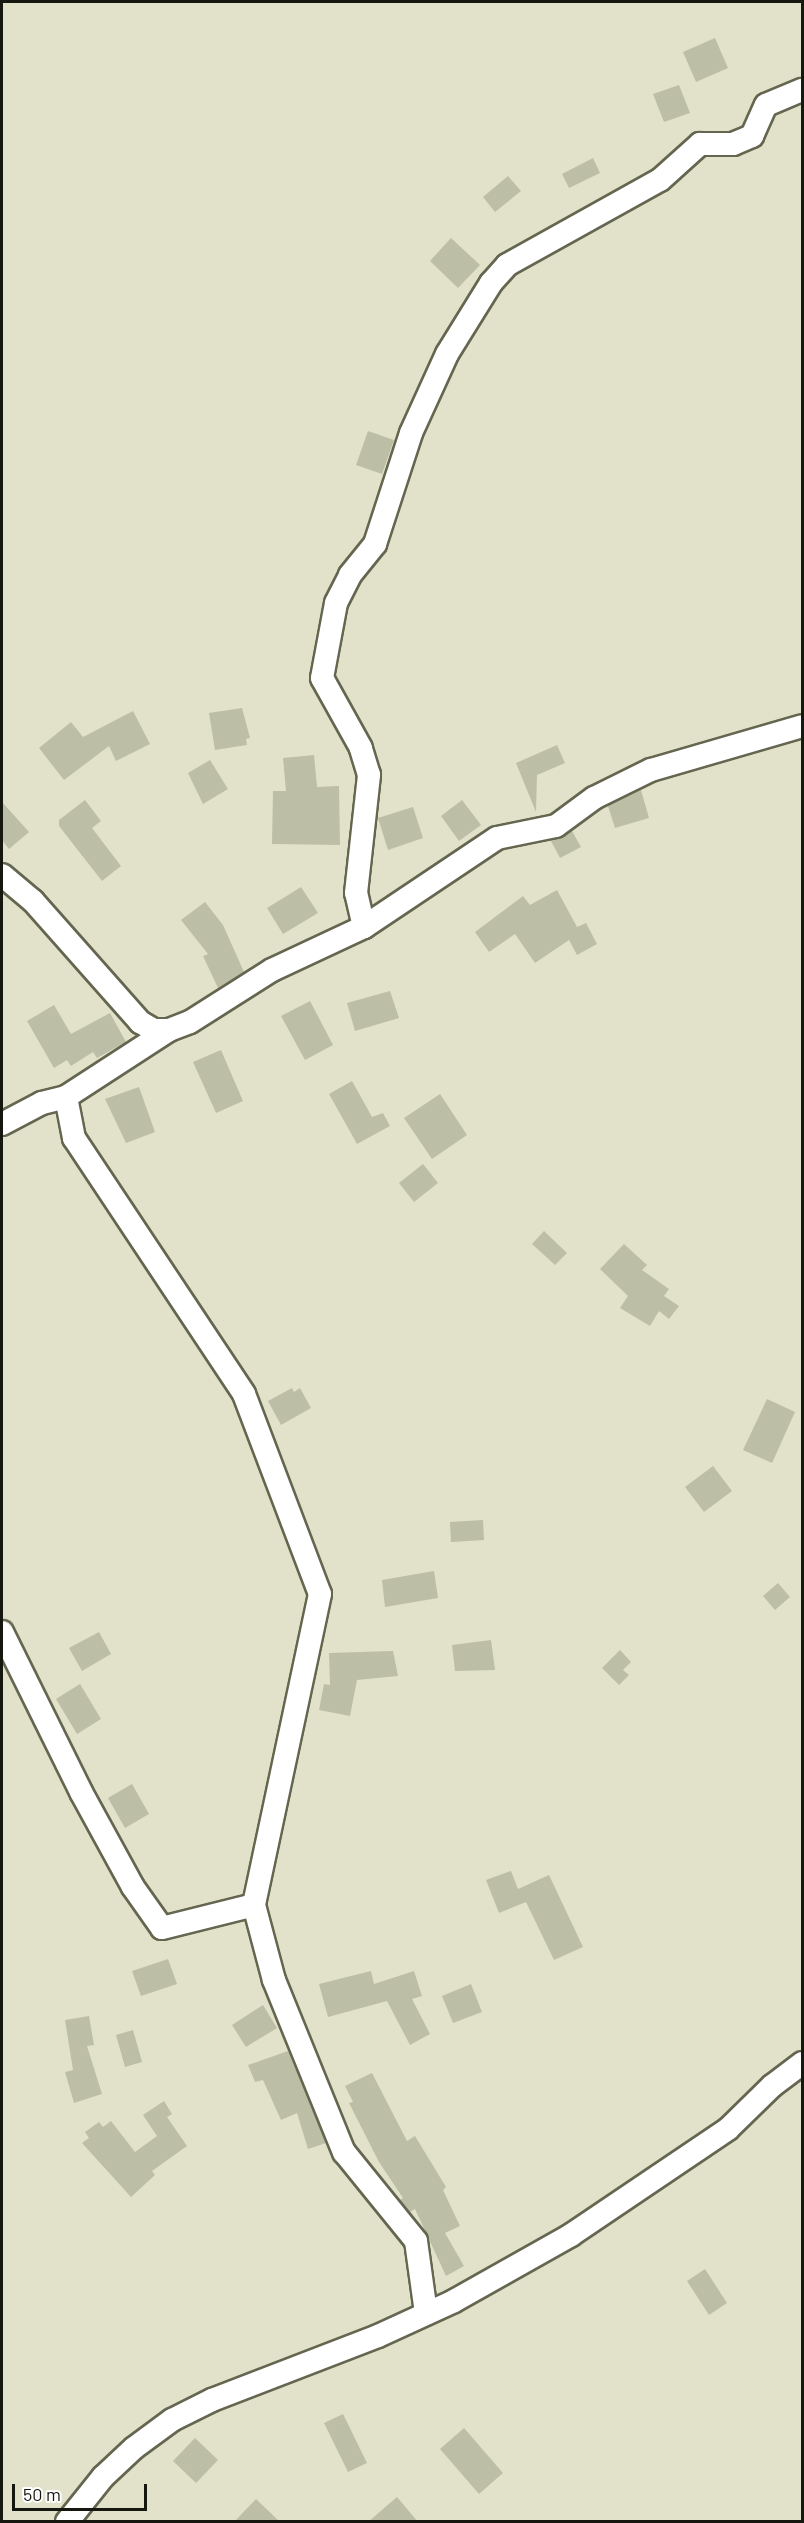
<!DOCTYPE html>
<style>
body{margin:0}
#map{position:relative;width:804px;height:2523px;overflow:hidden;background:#e1e2c9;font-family:Barlow,sans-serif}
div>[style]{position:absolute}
.building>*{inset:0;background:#bdbea6}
.roads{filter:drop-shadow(2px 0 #656650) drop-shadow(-2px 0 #656650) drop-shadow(0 2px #656650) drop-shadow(0 -2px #656650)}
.minor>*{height:22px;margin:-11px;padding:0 11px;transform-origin:11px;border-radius:11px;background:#fff}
span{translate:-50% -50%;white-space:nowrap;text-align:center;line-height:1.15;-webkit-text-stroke:6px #fff;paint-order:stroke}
.frame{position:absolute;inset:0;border:3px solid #16170e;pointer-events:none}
.scale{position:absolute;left:12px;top:2484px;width:135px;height:27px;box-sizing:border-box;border:3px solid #16170e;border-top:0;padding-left:8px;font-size:18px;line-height:21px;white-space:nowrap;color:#16170e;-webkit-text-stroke:4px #fff;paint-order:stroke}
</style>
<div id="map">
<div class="building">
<div style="clip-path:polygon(715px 38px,728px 68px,696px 82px,683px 52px)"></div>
<div style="clip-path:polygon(679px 85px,690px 113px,664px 122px,653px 94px)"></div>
<div style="clip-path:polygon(593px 158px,600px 173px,569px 188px,562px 174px)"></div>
<div style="clip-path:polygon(508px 176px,521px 191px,495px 212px,483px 197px)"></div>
<div style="clip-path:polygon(451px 238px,480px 265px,458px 288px,430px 261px)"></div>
<div style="clip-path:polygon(368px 431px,394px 440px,382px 474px,356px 465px)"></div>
<div style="clip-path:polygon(242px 708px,250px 738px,246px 739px,247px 745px,215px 750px,209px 713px)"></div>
<div style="clip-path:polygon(133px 711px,150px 744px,116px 761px,109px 746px,64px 780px,39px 748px,71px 722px,83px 737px)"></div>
<div style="clip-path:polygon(557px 745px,565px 763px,537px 775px,536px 812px,516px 763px)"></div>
<div style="clip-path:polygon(314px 755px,317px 787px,339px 786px,340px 845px,272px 844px,273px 791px,286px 791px,283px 758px)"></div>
<div style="clip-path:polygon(210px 760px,228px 789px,203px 804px,188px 773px)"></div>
<div style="clip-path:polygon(641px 790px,649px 818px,615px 828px,608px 806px)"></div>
<div style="clip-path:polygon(85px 800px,101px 821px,92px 828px,121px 866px,102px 881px,59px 826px,59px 820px)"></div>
<div style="clip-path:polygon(462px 800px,481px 825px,459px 841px,441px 816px)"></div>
<div style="clip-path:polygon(2px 802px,29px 832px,9px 849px,2px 840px)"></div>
<div style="clip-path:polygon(413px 807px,423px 838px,388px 850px,378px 818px)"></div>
<div style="clip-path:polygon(572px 831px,581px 847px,560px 858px,551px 841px)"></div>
<div style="clip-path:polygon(301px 887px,318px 913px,283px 934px,267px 908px)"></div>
<div style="clip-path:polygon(557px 890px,577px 927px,586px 923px,597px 944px,577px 955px,569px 940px,535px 963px,515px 934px,489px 952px,475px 932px,523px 896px,530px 905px)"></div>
<div style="clip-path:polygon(205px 902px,223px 925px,244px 972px,218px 988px,203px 956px,208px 954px,181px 920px)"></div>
<div style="clip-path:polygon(390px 991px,399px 1018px,355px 1031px,347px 1003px)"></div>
<div style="clip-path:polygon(310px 1001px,333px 1045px,305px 1060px,281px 1016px)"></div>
<div style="clip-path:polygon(54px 1005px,71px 1034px,110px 1013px,126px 1042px,97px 1058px,93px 1052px,71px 1066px,67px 1060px,54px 1068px,27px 1021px)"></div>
<div style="clip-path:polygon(221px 1050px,243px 1101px,216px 1113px,193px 1062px)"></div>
<div style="clip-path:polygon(352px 1081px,372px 1117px,383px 1113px,390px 1126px,357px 1144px,329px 1094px)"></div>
<div style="clip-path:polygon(139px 1087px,155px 1132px,126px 1143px,105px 1099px)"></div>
<div style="clip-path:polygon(440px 1094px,467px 1135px,432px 1159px,404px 1118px)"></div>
<div style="clip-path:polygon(423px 1164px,438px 1183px,414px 1202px,399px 1183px)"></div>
<div style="clip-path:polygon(544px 1231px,567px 1253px,555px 1265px,532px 1244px)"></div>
<div style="clip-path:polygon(624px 1244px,647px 1265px,642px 1270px,669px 1289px,664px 1296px,679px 1306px,669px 1319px,659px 1311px,650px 1326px,620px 1308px,628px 1296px,600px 1269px)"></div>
<div style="clip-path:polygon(292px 1388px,294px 1392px,300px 1388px,311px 1408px,281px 1425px,268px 1401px)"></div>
<div style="clip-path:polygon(767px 1399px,795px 1412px,772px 1463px,743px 1450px)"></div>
<div style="clip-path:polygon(713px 1466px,732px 1491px,704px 1512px,685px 1487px)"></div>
<div style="clip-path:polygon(483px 1520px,484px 1540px,451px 1542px,450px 1522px)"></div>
<div style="clip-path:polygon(434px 1571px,438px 1598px,385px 1607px,382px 1580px)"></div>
<div style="clip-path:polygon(778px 1583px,790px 1597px,775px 1610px,763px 1596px)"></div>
<div style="clip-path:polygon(99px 1632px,111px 1654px,82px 1671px,69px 1648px)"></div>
<div style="clip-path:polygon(491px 1640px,495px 1670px,455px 1671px,452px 1645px)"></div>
<div style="clip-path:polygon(620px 1650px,631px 1662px,623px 1670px,629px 1675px,619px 1685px,602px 1668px)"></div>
<div style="clip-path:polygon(393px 1651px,398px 1676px,357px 1680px,350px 1716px,319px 1710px,324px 1684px,330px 1685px,329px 1653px)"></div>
<div style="clip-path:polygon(80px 1684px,101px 1719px,77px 1734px,56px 1699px)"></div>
<div style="clip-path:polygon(132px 1784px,149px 1814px,125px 1828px,108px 1798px)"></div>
<div style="clip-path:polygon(511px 1871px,518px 1889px,549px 1875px,583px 1947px,554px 1960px,526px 1902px,499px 1913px,486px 1880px)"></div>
<div style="clip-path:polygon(168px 1959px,177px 1984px,141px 1996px,132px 1971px)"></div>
<div style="clip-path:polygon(371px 1971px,374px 1984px,414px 1971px,422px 1996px,412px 1999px,430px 2034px,410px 2045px,387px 2001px,328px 2017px,319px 1984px)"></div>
<div style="clip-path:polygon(471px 1984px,482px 2012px,453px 2023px,442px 1996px)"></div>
<div style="clip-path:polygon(263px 2005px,277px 2028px,246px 2047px,232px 2025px)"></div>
<div style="clip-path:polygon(89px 2016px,94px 2045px,87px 2046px,102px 2094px,74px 2103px,65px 2072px,73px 2070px,65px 2020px)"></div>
<div style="clip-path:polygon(133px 2030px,142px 2062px,125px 2067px,116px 2035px)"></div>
<div style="clip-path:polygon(288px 2051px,326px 2143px,308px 2149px,297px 2113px,281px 2120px,263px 2080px,255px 2082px,248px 2065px)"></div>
<div style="clip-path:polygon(372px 2073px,407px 2141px,415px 2136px,446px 2187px,443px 2190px,460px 2226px,445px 2233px,464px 2266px,446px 2276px,415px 2209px,410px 2212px,400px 2200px,403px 2198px,379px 2162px,349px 2103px,353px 2102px,345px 2086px)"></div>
<div style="clip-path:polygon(164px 2101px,172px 2114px,167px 2117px,187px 2146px,152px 2171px,155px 2175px,131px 2197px,82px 2143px,89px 2138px,85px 2132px,99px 2122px,103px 2127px,111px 2121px,135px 2152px,157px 2136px,143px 2115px)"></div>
<div style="clip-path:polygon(705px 2269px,727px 2303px,709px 2315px,687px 2281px)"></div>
<div style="clip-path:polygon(343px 2414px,367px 2463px,348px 2472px,324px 2423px)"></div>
<div style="clip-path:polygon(464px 2428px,503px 2473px,479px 2494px,440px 2449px)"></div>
<div style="clip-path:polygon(195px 2438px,218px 2460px,196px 2483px,173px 2461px)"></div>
<div style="clip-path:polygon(397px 2497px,418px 2522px,368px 2522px)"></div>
<div style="clip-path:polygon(256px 2499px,280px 2522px,234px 2522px)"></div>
</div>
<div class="roads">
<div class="minor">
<div style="left:2px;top:875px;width:40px;rotate:40deg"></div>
<div style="left:33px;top:901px;width:162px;rotate:48.5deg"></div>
<div style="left:140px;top:1022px;width:16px;rotate:30deg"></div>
<div style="left:154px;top:1030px;width:15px"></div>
<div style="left:169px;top:1030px;width:22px;rotate:-21deg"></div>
<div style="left:190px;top:1022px;width:97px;rotate:-32.4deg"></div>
<div style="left:272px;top:970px;width:102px;rotate:-25.1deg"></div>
<div style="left:364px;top:927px;width:160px;rotate:-33.8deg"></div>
<div style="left:497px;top:838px;width:60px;rotate:-11.5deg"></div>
<div style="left:556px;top:826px;width:47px;rotate:-36.4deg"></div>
<div style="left:594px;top:798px;width:64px;rotate:-26.2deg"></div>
<div style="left:651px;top:770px;width:157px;rotate:-16.2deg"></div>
<div style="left:364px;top:927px;width:35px;rotate:-103deg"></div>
<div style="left:356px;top:893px;width:119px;rotate:-83.7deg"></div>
<div style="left:369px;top:775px;width:28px;rotate:-107deg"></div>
<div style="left:361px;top:748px;width:80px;rotate:-119.1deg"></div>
<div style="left:322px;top:678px;width:76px;rotate:-79.4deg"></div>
<div style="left:336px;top:603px;width:31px;rotate:-63deg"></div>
<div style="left:350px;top:575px;width:40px;rotate:-51deg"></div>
<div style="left:375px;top:544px;width:117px;rotate:-72deg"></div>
<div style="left:411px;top:433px;width:87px;rotate:-65.5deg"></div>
<div style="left:447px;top:354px;width:84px;rotate:-58.2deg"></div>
<div style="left:491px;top:283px;width:24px;rotate:-48deg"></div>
<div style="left:507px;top:265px;width:175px;rotate:-29.1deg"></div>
<div style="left:660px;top:180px;width:54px;rotate:-42deg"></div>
<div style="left:700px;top:144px;width:33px"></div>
<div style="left:733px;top:144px;width:21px;rotate:-23deg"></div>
<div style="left:752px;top:136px;width:34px;rotate:-66deg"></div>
<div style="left:766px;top:105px;width:39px;rotate:-23deg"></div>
<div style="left:169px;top:1030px;width:123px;rotate:147deg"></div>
<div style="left:66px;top:1097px;width:42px;rotate:79deg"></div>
<div style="left:74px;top:1138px;width:307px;rotate:56.4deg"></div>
<div style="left:244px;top:1394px;width:214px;rotate:69.2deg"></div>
<div style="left:320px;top:1594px;width:318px;rotate:102deg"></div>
<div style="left:254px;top:1905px;width:78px;rotate:75.1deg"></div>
<div style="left:274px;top:1980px;width:186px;rotate:67.9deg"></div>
<div style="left:344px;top:2152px;width:114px;rotate:51deg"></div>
<div style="left:416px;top:2241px;width:73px;rotate:82.1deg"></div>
<div style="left:2px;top:1124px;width:45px;rotate:-27.7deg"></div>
<div style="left:42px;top:1103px;width:25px;rotate:-14deg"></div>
<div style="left:2px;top:1632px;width:178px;rotate:63.7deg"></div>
<div style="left:81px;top:1792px;width:108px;rotate:61.3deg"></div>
<div style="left:133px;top:1887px;width:50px;rotate:54.7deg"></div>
<div style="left:162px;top:1928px;width:95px;rotate:-14deg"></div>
<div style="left:67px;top:2522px;width:58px;rotate:-51.3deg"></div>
<div style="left:103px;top:2477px;width:42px;rotate:-43.1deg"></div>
<div style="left:134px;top:2448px;width:47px;rotate:-36.4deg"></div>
<div style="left:172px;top:2420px;width:45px;rotate:-26.6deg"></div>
<div style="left:212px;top:2400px;width:178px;rotate:-21.1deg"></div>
<div style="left:378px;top:2336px;width:84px;rotate:-24.7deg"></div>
<div style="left:454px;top:2301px;width:134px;rotate:-29.4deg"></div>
<div style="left:571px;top:2235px;width:189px;rotate:-34deg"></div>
<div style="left:728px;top:2129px;width:62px;rotate:-44.3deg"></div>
<div style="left:772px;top:2086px;width:38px;rotate:-37deg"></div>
</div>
</div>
<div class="frame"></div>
<div class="scale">50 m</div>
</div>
